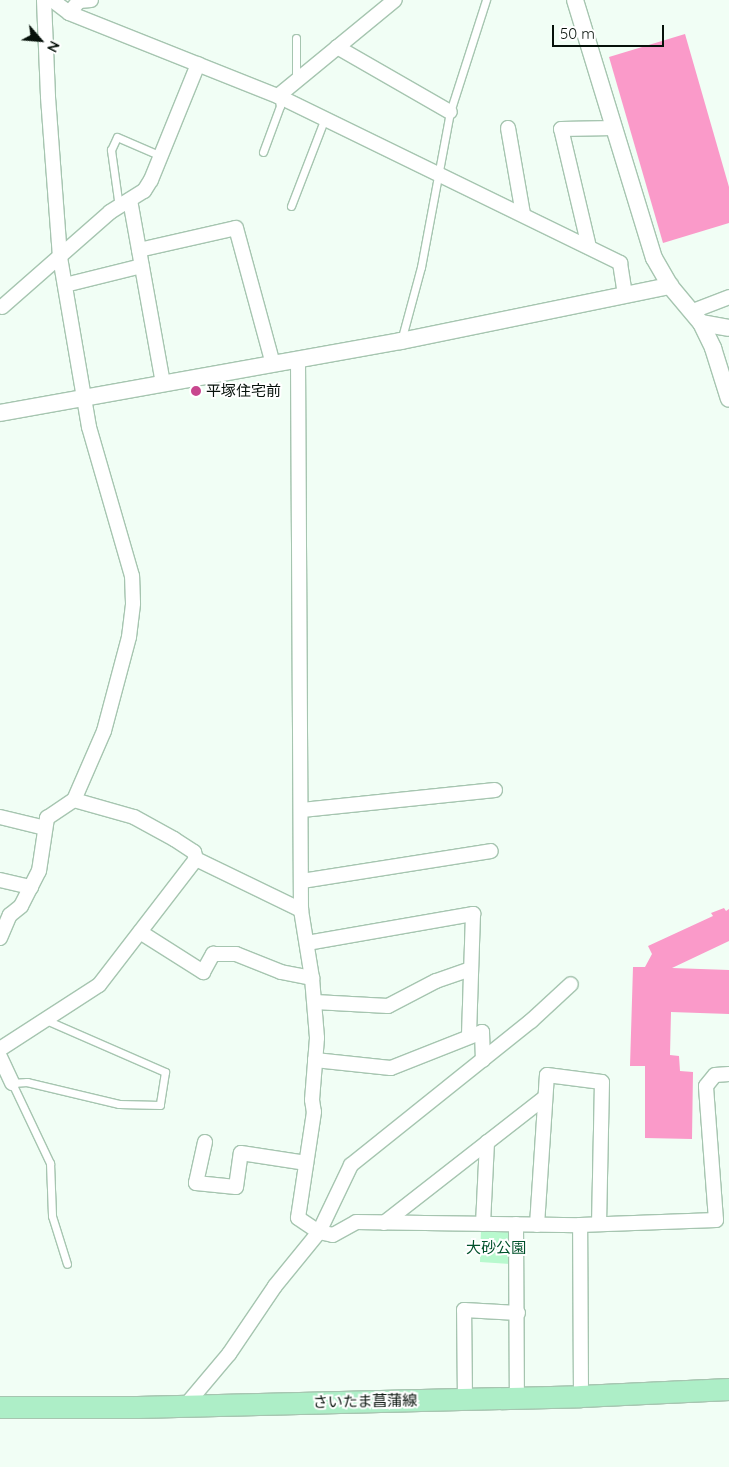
<!DOCTYPE html>
<meta charset="utf-8">
<style>
body{margin:0}
#map{position:relative;width:729px;height:1467px;overflow:hidden;background:#f1fef5;font-family:Quicksand,"Noto Sans JP",sans-serif}
div>[style]{position:absolute}
.green>*{inset:0;background:#b8f9ce}
.building>*{inset:0;background:#fa9ac9}
.roads{filter:drop-shadow(1px 0 #a6c5b0) drop-shadow(-1px 0 #a6c5b0) drop-shadow(0 1px #a6c5b0) drop-shadow(0 -1px #a6c5b0)}
.service>*{height:7px;margin:-3.5px;padding:0 3.5px;transform-origin:3.5px;border-radius:3.5px;background:#fff}
.minor>*{height:14px;margin:-7px;padding:0 7px;transform-origin:7px;border-radius:7px;background:#fff}
.tertiary>*{height:16px;margin:-8px;padding:0 8px;transform-origin:8px;border-radius:8px;background:#fff}
.primary>*{height:21px;margin:-10.5px;padding:0 10.5px;transform-origin:10.5px;border-radius:10.5px;background:#adeec7}
.dots>*{width:14px;height:14px;translate:-50% -50%;box-sizing:border-box;border:2px solid #fff;border-radius:50%}
span{translate:-50% -50%;white-space:nowrap;text-align:center;line-height:1.15;-webkit-text-stroke:4px #fff;paint-order:stroke}
.poi-label{font-size:15px;color:#06110a}
.left{translate:0 -50%;text-align:left}
.park-label{font-size:15px;color:#00512b}
.street-label{font-size:15px;color:#06110a}
.north{position:absolute;left:15px;top:15px;width:50px;height:50px;-webkit-text-stroke:4px #fff;paint-order:stroke;rotate:117deg;font-size:14px;font-weight:700;line-height:20px;text-align:center;color:#06110a}
.north::after{content:'';display:block;margin:auto;width:18px;height:22px;background:#06110a;clip-path:polygon(50% 0,100% 100%,50% 72%,0 100%)}
.scale{position:absolute;left:552px;top:25px;width:112px;height:22px;box-sizing:border-box;border:2px solid #06110a;border-top:0;padding-left:6px;font-size:15px;line-height:18px;white-space:nowrap;color:#06110a;-webkit-text-stroke:4px #fff;paint-order:stroke}
</style>
<div id="map">
<div class="green">
<div style="clip-path:polygon(481px 1229px,508px 1230px,511px 1234px,511px 1264px,480px 1262px)"></div>
</div>
<div class="building">
<div style="clip-path:polygon(685px 34px,729px 187px,729px 223px,663px 243px,609px 57px)"></div>
<div style="clip-path:polygon(724px 908px,726px 911px,729px 909px,729px 941px,672px 968px,729px 970px,729px 1014px,671px 1012px,670px 1055px,679px 1056px,680px 1071px,693px 1072px,692px 1139px,645px 1138px,645px 1066px,630px 1066px,633px 967px,645px 967px,652px 954px,648px 946px,713px 916px,711px 913px)"></div>
</div>
<div class="roads">
<div class="service">
<div style="left:296px;top:38px;width:42px;rotate:90deg"></div>
<div style="left:263px;top:152px;width:49px;rotate:-69.7deg"></div>
<div style="left:280px;top:106px;width:10px;rotate:-101deg"></div>
<div style="left:291px;top:206px;width:94px;rotate:-68.9deg"></div>
<div style="left:119px;top:207px;width:58px;rotate:-98deg"></div>
<div style="left:111px;top:150px;width:14px;rotate:-65deg"></div>
<div style="left:117px;top:137px;width:48px;rotate:23.4deg"></div>
<div style="left:401px;top:341px;width:77px;rotate:-74.9deg"></div>
<div style="left:421px;top:267px;width:158px;rotate:-79.4deg"></div>
<div style="left:450px;top:112px;width:118px;rotate:-72.2deg"></div>
<div style="left:46px;top:1020px;width:130px;rotate:23.6deg"></div>
<div style="left:165px;top:1072px;width:33px;rotate:99deg"></div>
<div style="left:160px;top:1105px;width:41px;rotate:-178.6deg"></div>
<div style="left:119px;top:1104px;width:95px;rotate:-166.6deg"></div>
<div style="left:27px;top:1082px;width:15px;rotate:176deg"></div>
<div style="left:12px;top:1083px;width:89px;rotate:64.6deg"></div>
<div style="left:50px;top:1163px;width:53px;rotate:87.8deg"></div>
<div style="left:52px;top:1216px;width:50px;rotate:72.6deg"></div>
</div>
<div class="minor">
<div style="left:52px;top:0;width:21px;rotate:37deg"></div>
<div style="left:69px;top:13px;width:225px;rotate:21.7deg"></div>
<div style="left:278px;top:96px;width:381px;rotate:26deg"></div>
<div style="left:620px;top:263px;width:32px;rotate:81deg"></div>
<div style="left:69px;top:13px;width:16px;rotate:-50deg"></div>
<div style="left:79px;top:1px;width:12px;rotate:-5deg"></div>
<div style="left:337px;top:47px;width:130px;rotate:29.9deg"></div>
<div style="left:278px;top:96px;width:151px;rotate:-39.4deg"></div>
<div style="left:508px;top:128px;width:87px;rotate:80.1deg"></div>
<div style="left:130px;top:200px;width:187px;rotate:79.8deg"></div>
<div style="left:589px;top:247px;width:121px;rotate:-103.3deg"></div>
<div style="left:561px;top:129px;width:53px;rotate:-1.1deg"></div>
<div style="left:139px;top:250px;width:99px;rotate:-12.8deg"></div>
<div style="left:236px;top:228px;width:141px;rotate:74.8deg"></div>
<div style="left:65px;top:285px;width:79px;rotate:-13.9deg"></div>
<div style="left:2px;top:307px;width:144px;rotate:-41.3deg"></div>
<div style="left:110px;top:212px;width:40px;rotate:-32deg"></div>
<div style="left:144px;top:191px;width:13px;rotate:-58deg"></div>
<div style="left:151px;top:180px;width:125px;rotate:-67.9deg"></div>
<div style="left:693px;top:311px;width:39px;rotate:-21deg"></div>
<div style="left:298px;top:359px;width:551px;rotate:89.69deg"></div>
<div style="left:301px;top:910px;width:69px;rotate:80.8deg"></div>
<div style="left:312px;top:978px;width:60px;rotate:85.2deg"></div>
<div style="left:317px;top:1038px;width:62px;rotate:94.6deg"></div>
<div style="left:312px;top:1100px;width:12px;rotate:81deg"></div>
<div style="left:314px;top:1112px;width:107px;rotate:98.6deg"></div>
<div style="left:298px;top:1218px;width:25px;rotate:34deg"></div>
<div style="left:319px;top:1232px;width:14px;rotate:12deg"></div>
<div style="left:333px;top:1235px;width:26px;rotate:-29deg"></div>
<div style="left:356px;top:1222px;width:224px;rotate:0.8deg"></div>
<div style="left:74px;top:800px;width:62px;rotate:15.8deg"></div>
<div style="left:134px;top:817px;width:46px;rotate:28.8deg"></div>
<div style="left:174px;top:839px;width:24px;rotate:33deg"></div>
<div style="left:194px;top:852px;width:7px;rotate:74deg"></div>
<div style="left:196px;top:859px;width:117px;rotate:25.9deg"></div>
<div style="left:302px;top:810px;width:194px;rotate:-5.9deg"></div>
<div style="left:0;top:817px;width:46px;rotate:13.7deg"></div>
<div style="left:0;top:880px;width:32px;rotate:13deg"></div>
<div style="left:302px;top:881px;width:191px;rotate:-9deg"></div>
<div style="left:140px;top:932px;width:75px;rotate:32.4deg"></div>
<div style="left:203px;top:972px;width:21px;rotate:-61deg"></div>
<div style="left:213px;top:954px;width:23px"></div>
<div style="left:236px;top:954px;width:48px;rotate:21.8deg"></div>
<div style="left:281px;top:972px;width:32px;rotate:11deg"></div>
<div style="left:0;top:938px;width:25px;rotate:-67deg"></div>
<div style="left:10px;top:915px;width:14px;rotate:-39deg"></div>
<div style="left:21px;top:906px;width:39px;rotate:-63deg"></div>
<div style="left:39px;top:871px;width:54px;rotate:-81.4deg"></div>
<div style="left:47px;top:818px;width:32px;rotate:-34deg"></div>
<div style="left:74px;top:800px;width:75px;rotate:-66.5deg"></div>
<div style="left:104px;top:731px;width:97px;rotate:-75.1deg"></div>
<div style="left:129px;top:637px;width:34px;rotate:-83deg"></div>
<div style="left:133px;top:603px;width:27px;rotate:-92deg"></div>
<div style="left:132px;top:576px;width:155px;rotate:-106.1deg"></div>
<div style="left:89px;top:427px;width:172px;rotate:-99.7deg"></div>
<div style="left:60px;top:257px;width:161px;rotate:-94.3deg"></div>
<div style="left:48px;top:96px;width:96px;rotate:-92.4deg"></div>
<div style="left:307px;top:943px;width:169px;rotate:-9.9deg"></div>
<div style="left:473px;top:914px;width:122px;rotate:91.9deg"></div>
<div style="left:315px;top:1002px;width:73px;rotate:3.1deg"></div>
<div style="left:388px;top:1006px;width:54px;rotate:-27.5deg"></div>
<div style="left:436px;top:981px;width:37px;rotate:-19deg"></div>
<div style="left:0;top:1049px;width:118px;rotate:-32.9deg"></div>
<div style="left:99px;top:985px;width:159px;rotate:-52.4deg"></div>
<div style="left:0;top:1057px;width:29px;rotate:65deg"></div>
<div style="left:315px;top:1060px;width:76px;rotate:6deg"></div>
<div style="left:391px;top:1068px;width:98px;rotate:-21.6deg"></div>
<div style="left:482px;top:1032px;width:28px;rotate:88deg"></div>
<div style="left:205px;top:1142px;width:42px;rotate:102.4deg"></div>
<div style="left:196px;top:1183px;width:40px;rotate:5.7deg"></div>
<div style="left:236px;top:1187px;width:34px;rotate:-82deg"></div>
<div style="left:241px;top:1153px;width:66px;rotate:8.7deg"></div>
<div style="left:384px;top:1223px;width:204px;rotate:-38deg"></div>
<div style="left:483px;top:1224px;width:82px;rotate:-87.2deg"></div>
<div style="left:516px;top:1224px;width:174px;rotate:89.7deg"></div>
<div style="left:537px;top:1225px;width:150px;rotate:-86.2deg"></div>
<div style="left:547px;top:1075px;width:55px;rotate:7.3deg"></div>
<div style="left:602px;top:1082px;width:142px;rotate:91.2deg"></div>
<div style="left:581px;top:1396px;width:171px;rotate:-90.3deg"></div>
<div style="left:580px;top:1225px;width:136px;rotate:-2.1deg"></div>
<div style="left:716px;top:1220px;width:134px;rotate:-94.3deg"></div>
<div style="left:706px;top:1086px;width:14px;rotate:-51deg"></div>
<div style="left:715px;top:1075px;width:14px;rotate:-4deg"></div>
<div style="left:465px;top:1399px;width:89px;rotate:-90.6deg"></div>
<div style="left:464px;top:1310px;width:54px;rotate:3.2deg"></div>
<div style="left:186px;top:1405px;width:67px;rotate:-49.9deg"></div>
<div style="left:229px;top:1354px;width:82px;rotate:-55.9deg"></div>
<div style="left:275px;top:1286px;width:70px;rotate:-50.8deg"></div>
<div style="left:319px;top:1232px;width:74px;rotate:-64.5deg"></div>
<div style="left:351px;top:1165px;width:231px;rotate:-38.7deg"></div>
<div style="left:531px;top:1021px;width:54px;rotate:-42.8deg"></div>
</div>
<div class="tertiary">
<div style="left:575px;top:0;width:270px;rotate:73deg"></div>
<div style="left:654px;top:258px;width:32px;rotate:60deg"></div>
<div style="left:670px;top:286px;width:48px;rotate:50deg"></div>
<div style="left:701px;top:323px;width:28px;rotate:64deg"></div>
<div style="left:713px;top:348px;width:53px;rotate:72.6deg"></div>
<div style="left:701px;top:323px;width:28px;rotate:10deg"></div>
<div style="left:0;top:413px;width:407px;rotate:-10.2deg"></div>
<div style="left:401px;top:341px;width:275px;rotate:-11.6deg"></div>
</div>
<div class="primary">
<div style="left:0;top:1407px;width:137px"></div>
<div style="left:137px;top:1407px;width:444px;rotate:-1.4deg"></div>
<div style="left:581px;top:1396px;width:148px;rotate:-2.7deg"></div>
</div>
</div>
<div class="dots">
<div style="left:196px;top:391px;background:#c8468e"></div>
</div>
<div class="poi-label">
<span class="left" style="left:206px;top:391px">平塚住宅前</span>
</div>
<div class="park-label">
<span style="left:496px;top:1248px">大砂公園</span>
</div>
<div class="street-label">
<span style="left:365px;top:1401px;rotate:-1deg">さいたま菖蒲線</span>
</div>
<div class="north">N</div>
<div class="scale">50 m</div>
</div>
